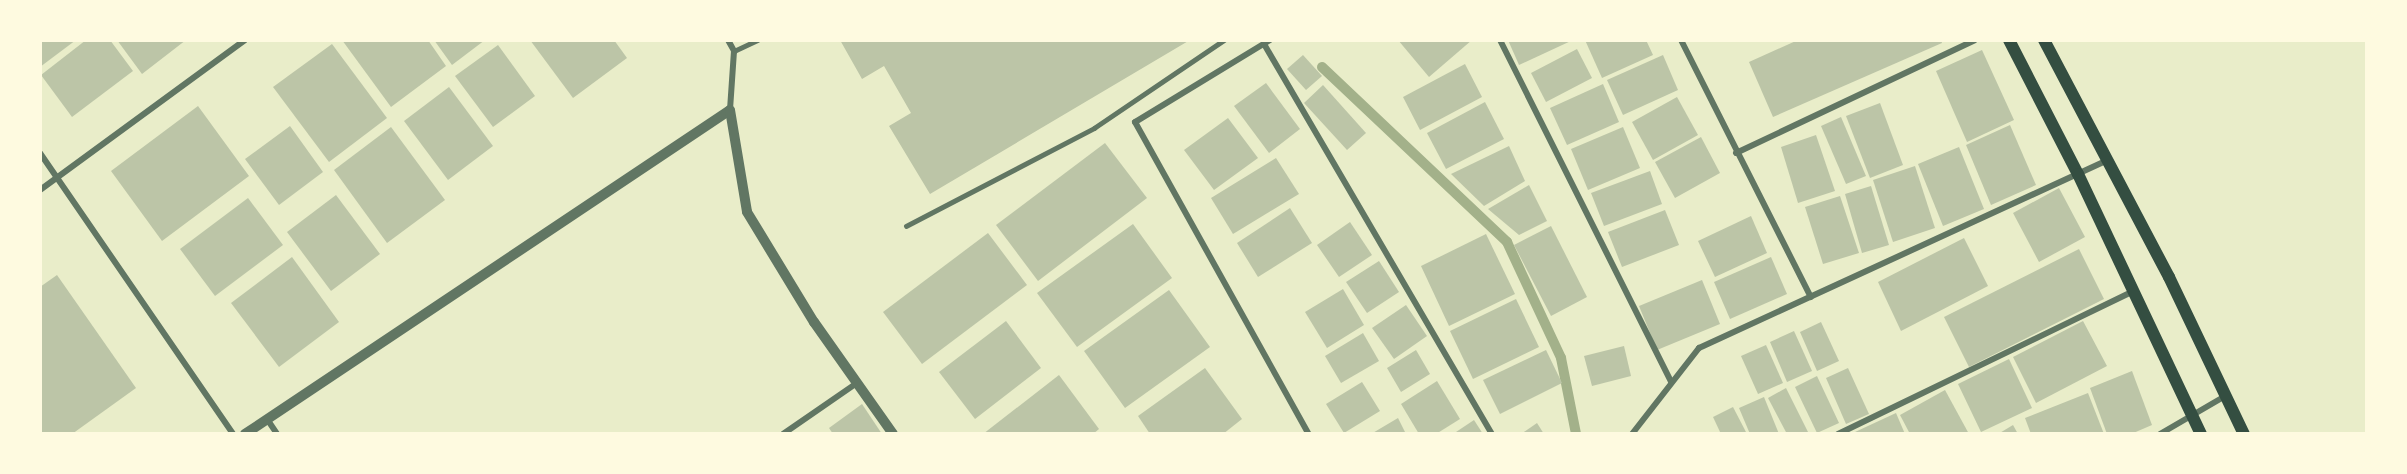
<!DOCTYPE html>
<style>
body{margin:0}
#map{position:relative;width:2407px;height:474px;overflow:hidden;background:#e9edc9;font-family:Manrope,sans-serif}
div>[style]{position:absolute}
.stream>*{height:10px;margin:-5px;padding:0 5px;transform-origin:5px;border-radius:5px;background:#a3b18a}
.building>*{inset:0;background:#bcc5a7}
.service>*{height:4.5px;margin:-2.25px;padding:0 2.25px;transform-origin:2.25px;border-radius:2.25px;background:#617663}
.minor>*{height:6px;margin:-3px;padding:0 3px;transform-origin:3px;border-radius:3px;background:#617663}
.tertiary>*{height:10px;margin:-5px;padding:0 5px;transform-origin:5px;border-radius:5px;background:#617663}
.secondary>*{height:12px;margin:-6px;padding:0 6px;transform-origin:6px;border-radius:6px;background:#344e41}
span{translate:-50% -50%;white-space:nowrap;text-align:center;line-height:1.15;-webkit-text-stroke:5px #fefae0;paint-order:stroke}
.frame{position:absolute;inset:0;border:42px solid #fefae0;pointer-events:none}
</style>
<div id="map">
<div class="stream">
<div style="left:1322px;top:67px;width:255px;rotate:43.4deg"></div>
<div style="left:1507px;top:242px;width:128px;rotate:65deg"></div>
<div style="left:1561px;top:358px;width:77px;rotate:78.8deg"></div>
</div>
<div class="building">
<div style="clip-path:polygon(40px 40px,76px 40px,40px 67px)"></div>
<div style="clip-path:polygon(86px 40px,110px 40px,133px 71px,72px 117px,41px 75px)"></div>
<div style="clip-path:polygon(117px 40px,186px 40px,142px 74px)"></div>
<div style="clip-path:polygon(342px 40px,428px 40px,446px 66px,391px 107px)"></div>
<div style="clip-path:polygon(434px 40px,485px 40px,452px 65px)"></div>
<div style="clip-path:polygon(530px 40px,614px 40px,627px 58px,573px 98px)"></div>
<div style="clip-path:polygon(840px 40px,1190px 40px,930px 194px,889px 126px,911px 113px,884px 66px,862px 79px)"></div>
<div style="clip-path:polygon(1398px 40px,1472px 40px,1429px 77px)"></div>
<div style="clip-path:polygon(1508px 40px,1573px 40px,1519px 65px)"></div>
<div style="clip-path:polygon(1585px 40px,1646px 40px,1653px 55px,1602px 78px)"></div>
<div style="clip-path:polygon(1798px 40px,1941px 40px,1942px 43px,1773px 117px,1749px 62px)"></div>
<div style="clip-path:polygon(332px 44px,387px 118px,329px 162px,273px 87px)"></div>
<div style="clip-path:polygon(498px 45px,535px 96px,493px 127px,455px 76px)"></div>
<div style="clip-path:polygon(1577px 49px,1592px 78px,1546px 102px,1531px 73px)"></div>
<div style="clip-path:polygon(1982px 50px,2014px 120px,1967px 142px,1936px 71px)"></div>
<div style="clip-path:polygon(1303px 55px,1322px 76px,1306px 90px,1287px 69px)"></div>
<div style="clip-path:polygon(1663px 55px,1678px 90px,1623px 115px,1607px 80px)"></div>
<div style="clip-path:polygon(1465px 64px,1482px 97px,1420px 130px,1403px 97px)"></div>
<div style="clip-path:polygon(1266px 83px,1300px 129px,1269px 153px,1234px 106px)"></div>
<div style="clip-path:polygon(1603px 84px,1619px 122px,1567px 145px,1550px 108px)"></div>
<div style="clip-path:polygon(1323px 85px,1366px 133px,1347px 150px,1304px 103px)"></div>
<div style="clip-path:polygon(449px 87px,493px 146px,448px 180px,404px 121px)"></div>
<div style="clip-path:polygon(1677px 97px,1698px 135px,1653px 160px,1632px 122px)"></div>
<div style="clip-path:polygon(1485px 102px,1504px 139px,1446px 169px,1427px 133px)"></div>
<div style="clip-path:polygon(1880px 103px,1903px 165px,1870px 178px,1846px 116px)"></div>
<div style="clip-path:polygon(198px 106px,249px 176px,162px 241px,111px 171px)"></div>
<div style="clip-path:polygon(1841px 117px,1866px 176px,1846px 184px,1821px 126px)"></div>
<div style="clip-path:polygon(1228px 118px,1258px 158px,1214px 190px,1184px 150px)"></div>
<div style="clip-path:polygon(2010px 125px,2036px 185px,1991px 205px,1966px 145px)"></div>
<div style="clip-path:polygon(290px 126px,323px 172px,279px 205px,245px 159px)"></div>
<div style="clip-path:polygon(391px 127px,445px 200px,387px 243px,334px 170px)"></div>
<div style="clip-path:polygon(1623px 127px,1640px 168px,1588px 190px,1571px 149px)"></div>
<div style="clip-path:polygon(1816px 135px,1835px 191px,1798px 203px,1781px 147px)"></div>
<div style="clip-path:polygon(1701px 137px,1720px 173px,1675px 198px,1655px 162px)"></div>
<div style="clip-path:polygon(1105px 143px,1147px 198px,1038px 281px,996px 225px)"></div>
<div style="clip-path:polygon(1509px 146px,1525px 181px,1484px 206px,1451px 174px)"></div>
<div style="clip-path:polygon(1959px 147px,1984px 209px,1943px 226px,1918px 164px)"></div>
<div style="clip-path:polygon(1276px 158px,1299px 194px,1233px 234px,1211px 198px)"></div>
<div style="clip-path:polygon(1915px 166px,1935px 228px,1893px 242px,1873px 180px)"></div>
<div style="clip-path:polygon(1650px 171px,1662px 204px,1604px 226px,1591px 193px)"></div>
<div style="clip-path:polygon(1529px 185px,1547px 221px,1519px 235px,1488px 209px)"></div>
<div style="clip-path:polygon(1871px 186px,1889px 245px,1862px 253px,1845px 194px)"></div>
<div style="clip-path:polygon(2059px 188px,2085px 237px,2039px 262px,2013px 213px)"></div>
<div style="clip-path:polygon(336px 195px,380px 254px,331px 291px,287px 232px)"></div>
<div style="clip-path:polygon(1840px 196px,1859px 253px,1823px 264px,1805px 207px)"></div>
<div style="clip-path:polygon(248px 198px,283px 245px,215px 296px,180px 249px)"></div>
<div style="clip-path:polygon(1290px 208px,1312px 243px,1258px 277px,1237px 243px)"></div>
<div style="clip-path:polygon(1665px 210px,1679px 245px,1622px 267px,1608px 232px)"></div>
<div style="clip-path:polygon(1751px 216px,1767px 253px,1715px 277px,1698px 241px)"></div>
<div style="clip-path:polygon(1350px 222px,1372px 255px,1339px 277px,1317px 245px)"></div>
<div style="clip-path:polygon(1133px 224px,1172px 278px,1077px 347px,1037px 293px)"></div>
<div style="clip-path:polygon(1551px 226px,1587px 297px,1551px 316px,1514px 245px)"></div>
<div style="clip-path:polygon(988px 233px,1027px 285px,922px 364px,883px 312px)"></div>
<div style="clip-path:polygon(1486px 234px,1515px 294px,1449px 326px,1421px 266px)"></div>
<div style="clip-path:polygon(1964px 238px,1988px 286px,1901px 331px,1878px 282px)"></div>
<div style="clip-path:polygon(2079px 249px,2104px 299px,1969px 367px,1944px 317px)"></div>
<div style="clip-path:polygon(292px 257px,339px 322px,279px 367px,231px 303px)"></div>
<div style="clip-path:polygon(1771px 257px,1787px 294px,1730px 319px,1714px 282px)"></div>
<div style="clip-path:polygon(1379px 261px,1399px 292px,1367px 313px,1346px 282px)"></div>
<div style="clip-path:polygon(57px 275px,136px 388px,72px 434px,40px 434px,40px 287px)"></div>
<div style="clip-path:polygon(1702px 280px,1720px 324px,1657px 350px,1639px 306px)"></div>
<div style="clip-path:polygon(1343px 289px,1364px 325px,1327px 348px,1305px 312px)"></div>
<div style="clip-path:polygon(1169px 290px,1210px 347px,1125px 408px,1084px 351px)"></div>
<div style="clip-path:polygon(1516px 299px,1539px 347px,1473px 379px,1450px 331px)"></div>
<div style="clip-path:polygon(1406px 305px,1427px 336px,1394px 359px,1372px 328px)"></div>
<div style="clip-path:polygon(1006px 321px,1041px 368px,975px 419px,939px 372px)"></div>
<div style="clip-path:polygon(2083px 321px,2107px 366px,2036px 403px,2013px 357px)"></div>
<div style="clip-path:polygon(1821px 322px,1839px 361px,1817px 371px,1800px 332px)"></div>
<div style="clip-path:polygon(1794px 331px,1812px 371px,1787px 382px,1770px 342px)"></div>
<div style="clip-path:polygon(1363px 333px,1379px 361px,1341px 383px,1325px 356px)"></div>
<div style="clip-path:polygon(1766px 345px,1783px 383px,1758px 394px,1741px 356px)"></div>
<div style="clip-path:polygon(1624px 346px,1631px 376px,1592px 386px,1584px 356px)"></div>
<div style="clip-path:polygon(1416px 350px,1430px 374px,1401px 392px,1387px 368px)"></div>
<div style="clip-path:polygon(1546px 350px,1562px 383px,1500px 414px,1483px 380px)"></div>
<div style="clip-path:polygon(2009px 359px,2032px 408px,1981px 432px,1958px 384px)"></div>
<div style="clip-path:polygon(1205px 368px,1242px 419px,1223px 434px,1150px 434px,1138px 416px)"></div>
<div style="clip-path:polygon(1848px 368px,1869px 414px,1846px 424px,1826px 378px)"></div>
<div style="clip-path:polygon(2132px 371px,2152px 425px,2131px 434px,2107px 434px,2090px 388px)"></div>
<div style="clip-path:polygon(1059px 375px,1099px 429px,1093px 434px,983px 434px)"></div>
<div style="clip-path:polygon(1817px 376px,1839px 423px,1817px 433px,1795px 387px)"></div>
<div style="clip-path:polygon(1437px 381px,1460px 419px,1436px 434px,1419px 434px,1401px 404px)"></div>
<div style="clip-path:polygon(1362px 382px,1380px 411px,1344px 433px,1326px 404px)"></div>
<div style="clip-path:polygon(1786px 388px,1809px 434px,1787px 434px,1768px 398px)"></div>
<div style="clip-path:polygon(1945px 390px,1969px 434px,1910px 434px,1900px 415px)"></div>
<div style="clip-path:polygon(2088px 393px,2104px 434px,2031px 434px,2025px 418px)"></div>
<div style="clip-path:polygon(1764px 397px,1779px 434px,1750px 434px,1739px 408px)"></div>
<div style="clip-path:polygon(862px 404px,882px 434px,833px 434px,829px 428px)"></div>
<div style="clip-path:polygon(1733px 407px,1747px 434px,1721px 434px,1713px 417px)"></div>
<div style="clip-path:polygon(1896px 413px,1905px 434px,1856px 434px,1855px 432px)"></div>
<div style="clip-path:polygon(1398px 418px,1406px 434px,1371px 434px)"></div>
<div style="clip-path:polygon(1474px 420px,1483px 434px,1453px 434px)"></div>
<div style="clip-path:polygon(1537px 423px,1544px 434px,1521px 434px)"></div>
<div style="clip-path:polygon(2013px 425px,2018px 434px,1998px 434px)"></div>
</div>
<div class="service">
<div style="left:734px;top:51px;width:26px;rotate:-25deg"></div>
<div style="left:906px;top:226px;width:212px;rotate:-27.5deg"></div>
<div style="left:1094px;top:128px;width:157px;rotate:-34.1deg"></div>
</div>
<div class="minor">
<div style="left:728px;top:40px;width:13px;rotate:61deg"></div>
<div style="left:734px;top:51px;width:59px;rotate:93.9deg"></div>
<div style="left:1270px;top:40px;width:158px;rotate:148.7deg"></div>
<div style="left:1135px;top:122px;width:357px;rotate:60.9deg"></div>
<div style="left:1500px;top:40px;width:382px;rotate:63.4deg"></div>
<div style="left:1681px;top:40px;width:288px;rotate:63.2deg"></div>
<div style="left:1264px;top:44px;width:452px;rotate:59.7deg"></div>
<div style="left:40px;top:153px;width:341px;rotate:55.5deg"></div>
<div style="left:1736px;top:153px;width:264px;rotate:-25.3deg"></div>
<div style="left:40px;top:190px;width:254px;rotate:-36.2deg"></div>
<div style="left:267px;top:419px;width:18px;rotate:56deg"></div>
<div style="left:783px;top:434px;width:90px;rotate:-34.6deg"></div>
<div style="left:1632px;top:434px;width:109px;rotate:-52.1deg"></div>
<div style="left:1699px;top:348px;width:450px;rotate:-24.7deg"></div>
<div style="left:1838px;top:434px;width:329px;rotate:-25.8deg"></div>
<div style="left:2160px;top:434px;width:78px;rotate:-30.2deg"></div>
</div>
<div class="tertiary">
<div style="left:245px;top:434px;width:583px;rotate:-33.74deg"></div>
<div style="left:730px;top:110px;width:103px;rotate:80.5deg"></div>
<div style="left:747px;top:212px;width:129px;rotate:58.7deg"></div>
<div style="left:814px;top:322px;width:137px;rotate:54.8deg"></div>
</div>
<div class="secondary">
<div style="left:2009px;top:40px;width:151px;rotate:62.8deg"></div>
<div style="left:2078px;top:174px;width:288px;rotate:64.7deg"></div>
<div style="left:2044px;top:40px;width:268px;rotate:62.2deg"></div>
<div style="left:2169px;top:277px;width:174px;rotate:64.5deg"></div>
</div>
<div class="frame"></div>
</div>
